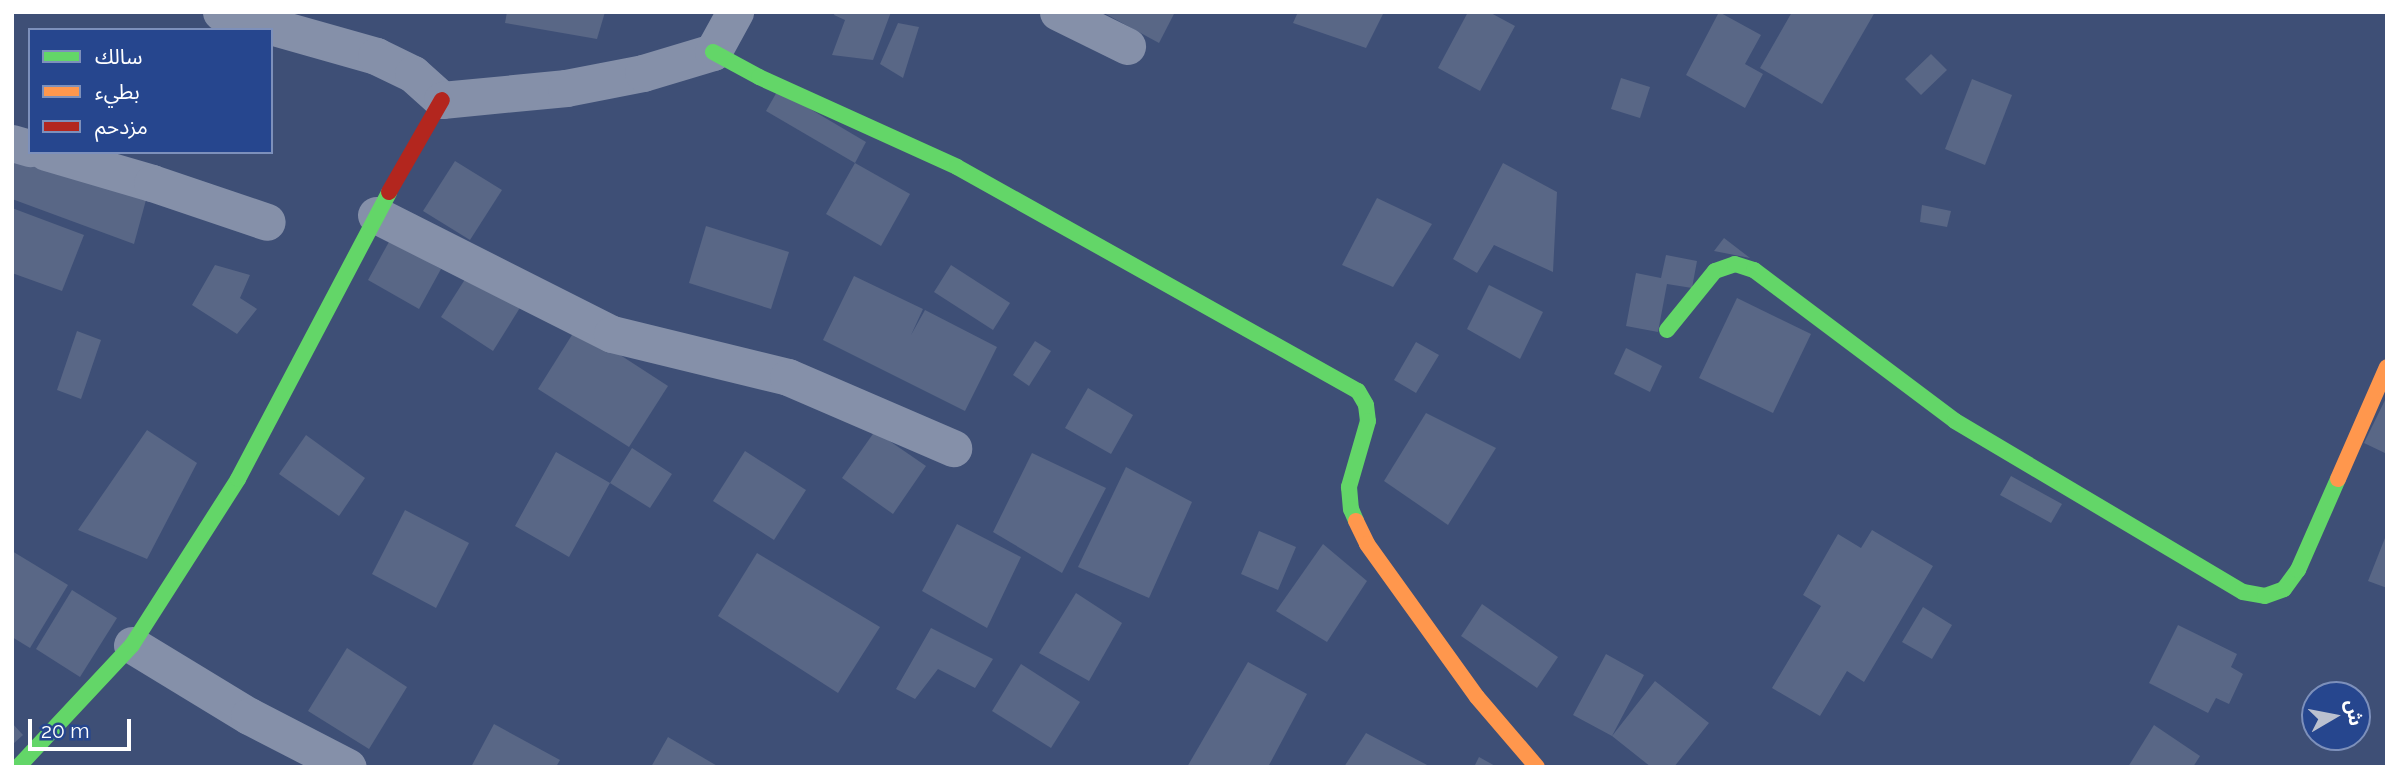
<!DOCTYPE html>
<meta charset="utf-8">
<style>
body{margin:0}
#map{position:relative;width:2399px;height:779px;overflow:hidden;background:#3e4f76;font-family:Raleway,"Noto Sans Arabic",sans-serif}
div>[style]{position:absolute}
.building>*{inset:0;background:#596786}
.street>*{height:37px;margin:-18.5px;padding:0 18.5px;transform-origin:18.5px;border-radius:18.5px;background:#8590a9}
.fast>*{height:16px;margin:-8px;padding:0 8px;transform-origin:8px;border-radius:8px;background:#63d668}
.slow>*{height:16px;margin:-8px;padding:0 8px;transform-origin:8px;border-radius:8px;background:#ff974d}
.jam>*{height:16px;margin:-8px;padding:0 8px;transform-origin:8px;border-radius:8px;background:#b3261e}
span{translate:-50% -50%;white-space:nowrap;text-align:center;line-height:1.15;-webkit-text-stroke:5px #26468e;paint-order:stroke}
.frame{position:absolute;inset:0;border:14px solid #fff;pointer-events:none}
.legend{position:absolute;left:28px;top:28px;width:245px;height:126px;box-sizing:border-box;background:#26468e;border:2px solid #7d90bb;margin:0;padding:9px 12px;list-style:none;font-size:21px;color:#fff}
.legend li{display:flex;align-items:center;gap:14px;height:35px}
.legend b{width:35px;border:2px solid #7d90bb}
.north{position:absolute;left:2301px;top:681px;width:70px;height:70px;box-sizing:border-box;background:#26468e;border:2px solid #7d90bb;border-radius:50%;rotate:80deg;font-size:19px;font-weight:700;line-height:28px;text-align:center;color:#fff}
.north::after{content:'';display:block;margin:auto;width:24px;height:32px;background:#bbc1cf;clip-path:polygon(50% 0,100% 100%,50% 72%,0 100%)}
.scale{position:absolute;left:28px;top:719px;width:103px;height:32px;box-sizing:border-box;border:4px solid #fff;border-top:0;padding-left:9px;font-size:21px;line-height:24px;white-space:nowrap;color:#fff;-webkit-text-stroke:5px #26468e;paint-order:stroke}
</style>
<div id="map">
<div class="building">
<div style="clip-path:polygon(507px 12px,605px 12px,597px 39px,505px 23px)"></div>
<div style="clip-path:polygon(835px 12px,891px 12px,873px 60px,832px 55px,845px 20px,834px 15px)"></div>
<div style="clip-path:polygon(1102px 12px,1175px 12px,1159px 43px)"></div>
<div style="clip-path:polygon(1298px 12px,1384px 12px,1366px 48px,1293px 23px)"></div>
<div style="clip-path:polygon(1468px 12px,1489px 12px,1515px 26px,1480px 91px,1438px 68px)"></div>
<div style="clip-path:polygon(1719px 12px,1761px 35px,1745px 64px,1763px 74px,1745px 108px,1686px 75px)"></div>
<div style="clip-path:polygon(1792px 12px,1875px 12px,1822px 104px,1760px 68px)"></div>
<div style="clip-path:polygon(898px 23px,919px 27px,903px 78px,880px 64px)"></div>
<div style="clip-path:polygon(1931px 54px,1947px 70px,1921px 95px,1905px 79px)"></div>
<div style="clip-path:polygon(1621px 78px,1650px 87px,1640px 118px,1611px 109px)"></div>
<div style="clip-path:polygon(1972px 79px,2012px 95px,1985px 165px,1945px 149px)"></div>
<div style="clip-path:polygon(778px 90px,866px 142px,855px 163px,766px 111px)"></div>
<div style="clip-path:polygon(16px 154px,146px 200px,134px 244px,12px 199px,12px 163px)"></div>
<div style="clip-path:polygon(455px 161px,502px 190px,470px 240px,423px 211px)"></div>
<div style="clip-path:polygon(855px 163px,910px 194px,881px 246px,826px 214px)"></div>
<div style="clip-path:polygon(1503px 163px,1557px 192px,1553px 272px,1494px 245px,1477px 273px,1453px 259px)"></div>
<div style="clip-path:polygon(1377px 198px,1432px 224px,1393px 287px,1342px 265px)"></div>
<div style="clip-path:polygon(1922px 205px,1951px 211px,1947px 227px,1920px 222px)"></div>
<div style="clip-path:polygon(12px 208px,84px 235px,62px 291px,12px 273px)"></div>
<div style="clip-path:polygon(706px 226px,789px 252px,771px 309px,689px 283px)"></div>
<div style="clip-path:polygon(1724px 238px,1750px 258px,1714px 251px)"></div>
<div style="clip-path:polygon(390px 240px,441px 269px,419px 309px,368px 280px)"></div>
<div style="clip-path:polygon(1666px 255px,1697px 261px,1692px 288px,1667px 284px,1658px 332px,1626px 326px,1636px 273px,1661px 278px)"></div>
<div style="clip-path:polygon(215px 265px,250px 275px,240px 298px,257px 309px,237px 334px,192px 305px)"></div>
<div style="clip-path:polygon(951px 265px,1010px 303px,993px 330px,934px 292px)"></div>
<div style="clip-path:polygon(469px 273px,521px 306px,493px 351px,441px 317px)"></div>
<div style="clip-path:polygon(854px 276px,923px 309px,911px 335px,925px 310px,997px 347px,965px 411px,823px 340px)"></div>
<div style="clip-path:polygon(1489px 285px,1543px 312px,1520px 359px,1467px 329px)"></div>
<div style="clip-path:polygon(1737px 298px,1811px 334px,1773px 413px,1699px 378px)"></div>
<div style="clip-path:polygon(577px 327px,668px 386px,629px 447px,538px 389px)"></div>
<div style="clip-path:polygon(77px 331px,101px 340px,81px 399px,57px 390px)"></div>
<div style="clip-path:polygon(1035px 341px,1051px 351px,1029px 386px,1013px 375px)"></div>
<div style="clip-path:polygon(1416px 342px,1439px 355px,1416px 393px,1394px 380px)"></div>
<div style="clip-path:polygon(1626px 348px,1662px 366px,1650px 392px,1614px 374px)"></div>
<div style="clip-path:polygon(1088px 388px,1133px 415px,1111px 454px,1065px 428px)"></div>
<div style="clip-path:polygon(2387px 396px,2387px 454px,2364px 443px)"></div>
<div style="clip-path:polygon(1426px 413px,1496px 448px,1448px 525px,1384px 481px)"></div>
<div style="clip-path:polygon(147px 430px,197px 463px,147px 559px,78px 530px)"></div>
<div style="clip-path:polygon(875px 431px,926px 466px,893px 514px,842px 478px)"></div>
<div style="clip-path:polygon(306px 435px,365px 478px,339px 516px,279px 474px)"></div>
<div style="clip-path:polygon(632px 448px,672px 474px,650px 508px,610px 483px,569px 557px,515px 526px,556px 452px,610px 483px)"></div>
<div style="clip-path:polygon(745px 451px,806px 490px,774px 540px,713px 501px)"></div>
<div style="clip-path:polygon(1032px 453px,1106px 488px,1062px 573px,993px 532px)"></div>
<div style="clip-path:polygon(1126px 467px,1192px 502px,1149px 598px,1078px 567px)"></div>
<div style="clip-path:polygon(2011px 476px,2062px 504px,2051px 523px,2000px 495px)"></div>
<div style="clip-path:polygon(405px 510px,469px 543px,436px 608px,372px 574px)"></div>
<div style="clip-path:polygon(957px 524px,1021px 557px,987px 628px,922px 591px)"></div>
<div style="clip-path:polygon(1872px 530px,1933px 566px,1864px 682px,1847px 671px,1820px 716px,1772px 688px,1821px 606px,1803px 595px,1838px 534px,1861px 548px)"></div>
<div style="clip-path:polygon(1259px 531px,1296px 547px,1278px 590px,1241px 574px)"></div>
<div style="clip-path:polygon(2387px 533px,2387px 588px,2368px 581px)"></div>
<div style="clip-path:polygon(1323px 544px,1367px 581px,1327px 642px,1276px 611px)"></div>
<div style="clip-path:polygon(12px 551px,68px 585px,30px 648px,12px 637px)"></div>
<div style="clip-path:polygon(757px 553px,880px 627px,838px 693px,718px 616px)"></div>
<div style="clip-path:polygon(72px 590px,117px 618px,80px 677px,36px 649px)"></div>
<div style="clip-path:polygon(1076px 593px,1122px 623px,1089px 681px,1039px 653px)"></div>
<div style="clip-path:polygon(1482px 604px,1558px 657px,1537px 688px,1461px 636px)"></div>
<div style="clip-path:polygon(1923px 607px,1952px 625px,1932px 659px,1902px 642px)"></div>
<div style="clip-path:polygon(2178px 625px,2237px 654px,2231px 667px,2243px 674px,2229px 704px,2216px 698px,2208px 713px,2149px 683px)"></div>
<div style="clip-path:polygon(931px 628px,993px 659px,975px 688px,938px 669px,915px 699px,896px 689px)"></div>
<div style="clip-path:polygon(347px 648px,407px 687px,369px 749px,308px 711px)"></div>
<div style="clip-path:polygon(1606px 654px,1644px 675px,1612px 736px,1655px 681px,1709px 723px,1674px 767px,1651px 767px,1612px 736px,1573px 715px)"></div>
<div style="clip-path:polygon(1248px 662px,1307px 694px,1268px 767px,1187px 767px)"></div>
<div style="clip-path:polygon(1021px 664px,1080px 702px,1051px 748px,992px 711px)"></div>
<div style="clip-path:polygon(12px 723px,23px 735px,12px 745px)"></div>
<div style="clip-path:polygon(494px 724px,560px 760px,556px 767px,471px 767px)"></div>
<div style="clip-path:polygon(2154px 725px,2200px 756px,2193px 767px,2128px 767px)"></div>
<div style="clip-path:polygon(1366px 733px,1431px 767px,1344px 767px)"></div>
<div style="clip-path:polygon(668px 737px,719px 767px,651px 767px)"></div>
<div style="clip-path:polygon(1479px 757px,1497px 767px,1474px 767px)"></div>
</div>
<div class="street">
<div style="left:221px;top:12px;width:161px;rotate:15.8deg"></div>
<div style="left:376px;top:56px;width:41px;rotate:25.9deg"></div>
<div style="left:413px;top:74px;width:39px;rotate:42deg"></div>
<div style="left:442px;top:100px;width:125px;rotate:-5.5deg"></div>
<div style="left:566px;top:88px;width:78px;rotate:-11deg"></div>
<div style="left:643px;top:73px;width:73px;rotate:-16.7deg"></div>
<div style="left:713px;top:52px;width:46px;rotate:-61.2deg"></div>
<div style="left:1058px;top:12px;width:77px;rotate:26.2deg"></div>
<div style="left:12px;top:143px;width:19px;rotate:16deg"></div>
<div style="left:46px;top:152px;width:110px;rotate:16.3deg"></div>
<div style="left:152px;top:183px;width:121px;rotate:18.7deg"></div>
<div style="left:376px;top:215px;width:264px;rotate:26.8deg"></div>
<div style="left:612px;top:334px;width:181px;rotate:13.7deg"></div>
<div style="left:788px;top:377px;width:180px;rotate:23.3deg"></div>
<div style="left:132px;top:645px;width:137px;rotate:31.3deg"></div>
<div style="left:249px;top:716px;width:111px;rotate:27.3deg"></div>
</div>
<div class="fast">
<div style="left:713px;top:52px;width:52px;rotate:28.5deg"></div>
<div style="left:759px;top:77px;width:217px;rotate:24.4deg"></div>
<div style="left:957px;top:167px;width:459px;rotate:29.2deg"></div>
<div style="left:1358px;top:391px;width:16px;rotate:60deg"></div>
<div style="left:1366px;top:405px;width:16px;rotate:83deg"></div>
<div style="left:1368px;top:421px;width:69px;rotate:106.1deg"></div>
<div style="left:1349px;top:487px;width:22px;rotate:85deg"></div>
<div style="left:1351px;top:509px;width:13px;rotate:67deg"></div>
<div style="left:1667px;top:330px;width:76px;rotate:-50.9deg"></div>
<div style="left:1715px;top:271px;width:21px;rotate:-19deg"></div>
<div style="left:1735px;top:264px;width:20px;rotate:18deg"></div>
<div style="left:1754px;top:270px;width:251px;rotate:36.9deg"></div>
<div style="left:1955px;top:421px;width:335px;rotate:30.7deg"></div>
<div style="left:2243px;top:592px;width:22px;rotate:10deg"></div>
<div style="left:2265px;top:596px;width:20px;rotate:-20deg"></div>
<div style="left:2284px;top:589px;width:24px;rotate:-54deg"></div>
<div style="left:2298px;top:570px;width:99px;rotate:-66.3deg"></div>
<div style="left:18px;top:767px;width:167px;rotate:-46.9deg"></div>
<div style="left:132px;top:645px;width:197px;rotate:-57.4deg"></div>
<div style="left:238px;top:479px;width:324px;rotate:-62.2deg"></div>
</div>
<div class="slow">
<div style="left:2338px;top:479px;width:122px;rotate:-66.4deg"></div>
<div style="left:1356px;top:521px;width:25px;rotate:64deg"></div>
<div style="left:1367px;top:544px;width:188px;rotate:54.3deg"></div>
<div style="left:1477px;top:697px;width:92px;rotate:49.4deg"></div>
</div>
<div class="jam">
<div style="left:389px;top:192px;width:106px;rotate:-60.1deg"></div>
</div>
<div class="frame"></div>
<ul class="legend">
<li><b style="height:9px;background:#63d668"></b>سالك</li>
<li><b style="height:9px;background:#ff974d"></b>بطيء</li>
<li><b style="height:9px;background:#b3261e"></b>مزدحم</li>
</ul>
<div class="north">ش</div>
<div class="scale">20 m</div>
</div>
